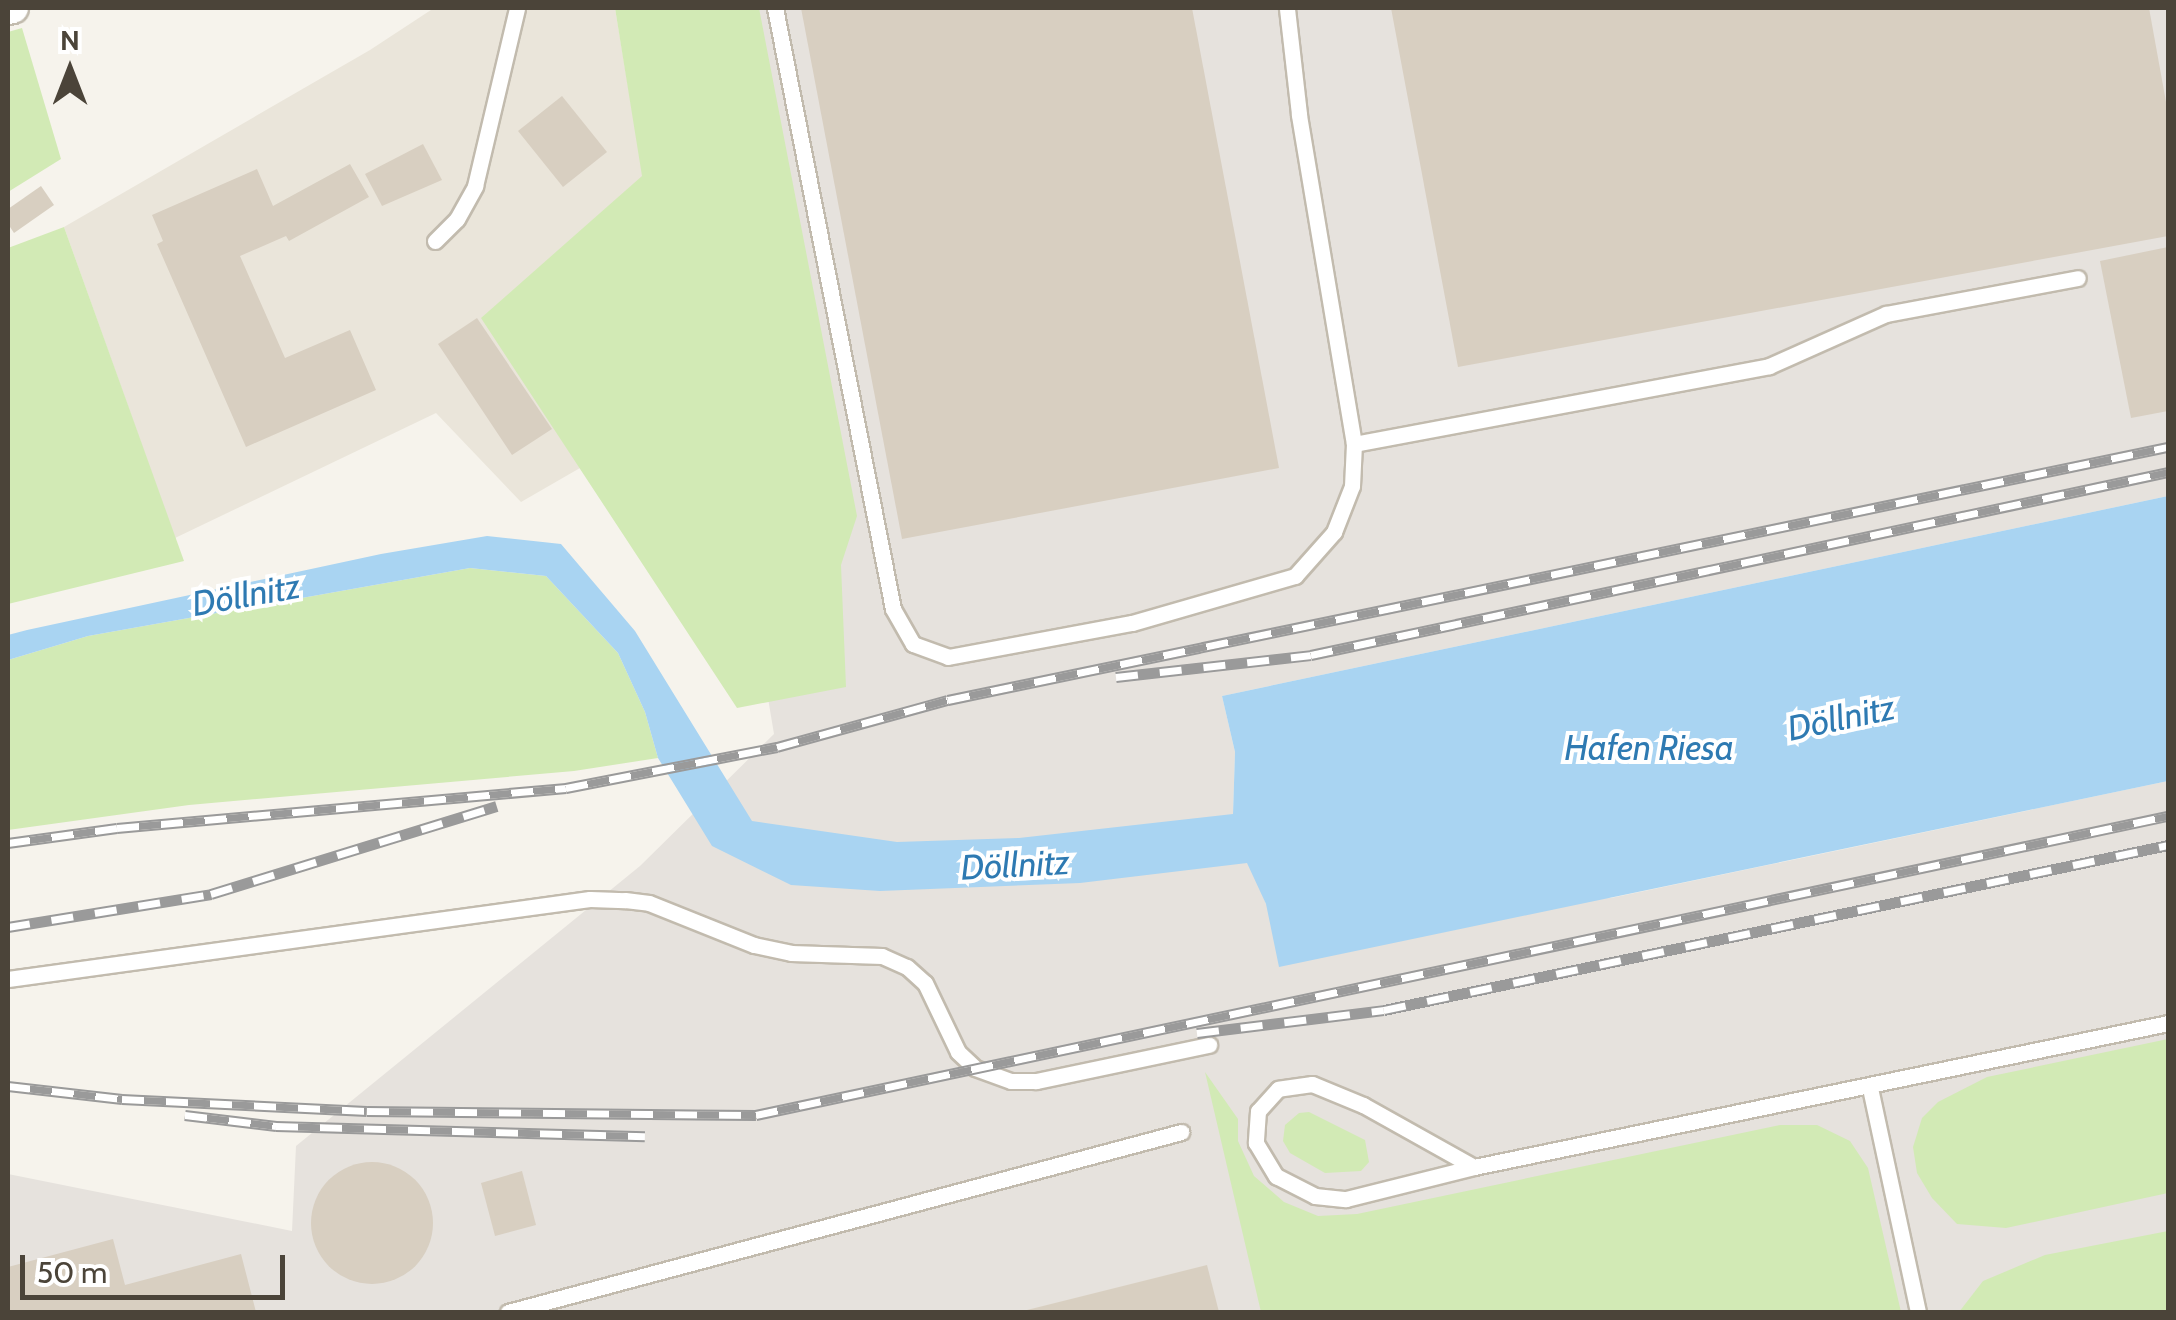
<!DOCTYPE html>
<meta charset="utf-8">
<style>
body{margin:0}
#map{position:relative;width:2176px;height:1320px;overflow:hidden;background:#f6f3ec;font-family:Cabin,sans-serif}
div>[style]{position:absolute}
.residential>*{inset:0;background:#eae5da}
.industrial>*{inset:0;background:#e6e2dd}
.green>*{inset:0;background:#d2eab5}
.water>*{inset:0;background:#a9d4f2}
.building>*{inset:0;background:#d8cfc1}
.round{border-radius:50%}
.roads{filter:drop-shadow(2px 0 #c2bbae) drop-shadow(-2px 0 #c2bbae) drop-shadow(0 2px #c2bbae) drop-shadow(0 -2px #c2bbae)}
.lane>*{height:15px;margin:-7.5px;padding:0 7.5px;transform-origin:7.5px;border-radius:7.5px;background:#fff}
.street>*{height:30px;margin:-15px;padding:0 15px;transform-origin:15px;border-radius:15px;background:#fff}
.rail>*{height:11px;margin-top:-5.5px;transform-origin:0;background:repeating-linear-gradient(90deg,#fff 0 22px,#9a9a9a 0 44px);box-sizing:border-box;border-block:2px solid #9a9a9a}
span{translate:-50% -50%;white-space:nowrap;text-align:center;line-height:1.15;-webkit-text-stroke:8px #fff;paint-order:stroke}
.water-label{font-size:35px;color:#2e7ab2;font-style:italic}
.frame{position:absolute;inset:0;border:10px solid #4b4439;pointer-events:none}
.north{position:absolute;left:20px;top:20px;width:100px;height:100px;-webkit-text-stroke:8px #fff;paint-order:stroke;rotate:0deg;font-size:28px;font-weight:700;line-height:40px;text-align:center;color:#4b4439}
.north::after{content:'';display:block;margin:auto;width:35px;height:45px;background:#4b4439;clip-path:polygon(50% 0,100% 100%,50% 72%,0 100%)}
.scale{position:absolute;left:20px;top:1255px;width:265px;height:45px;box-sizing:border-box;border:5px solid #4b4439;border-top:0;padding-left:12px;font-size:30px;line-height:35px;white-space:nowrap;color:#4b4439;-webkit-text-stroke:8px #fff;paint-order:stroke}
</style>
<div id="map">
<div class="residential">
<div style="clip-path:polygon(434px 8px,615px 8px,643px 176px,482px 318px,580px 468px,521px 502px,436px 413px,175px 538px,64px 227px,370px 50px)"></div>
</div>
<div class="industrial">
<div style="clip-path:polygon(652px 8px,2168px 8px,2168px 496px,1222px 696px,1235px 752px,1233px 814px,1266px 904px,1611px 898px,2168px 781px,2168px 1312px,8px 1312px,8px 1174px,292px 1231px,296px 1146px,640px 866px,774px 734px)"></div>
</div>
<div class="green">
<div style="clip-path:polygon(615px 8px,759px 8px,857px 516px,841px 565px,846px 687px,737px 708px,481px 318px,642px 176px)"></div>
<div style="clip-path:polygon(22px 28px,61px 159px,8px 192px,8px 32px)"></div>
<div style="clip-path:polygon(64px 227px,184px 561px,8px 604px,8px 248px)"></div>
<div style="clip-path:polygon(470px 568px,546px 576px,618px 653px,645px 712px,658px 758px,574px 771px,189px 805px,8px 830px,8px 660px,88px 636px)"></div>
<div style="clip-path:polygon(2168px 1039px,2168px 1193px,2006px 1228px,1957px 1224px,1932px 1198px,1917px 1173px,1913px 1147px,1922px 1118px,1938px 1102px,1987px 1077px)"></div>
<div style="clip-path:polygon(1205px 1072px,1238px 1119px,1238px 1141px,1254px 1176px,1284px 1202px,1318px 1216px,1357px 1214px,1780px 1125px,1817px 1125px,1850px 1141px,1868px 1168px,1901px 1312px,1261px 1312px)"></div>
<div style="clip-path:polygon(1309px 1112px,1365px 1140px,1369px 1162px,1361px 1171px,1325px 1173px,1290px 1153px,1283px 1141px,1285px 1125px,1299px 1113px)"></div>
<div style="clip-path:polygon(2168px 1231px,2168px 1312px,1959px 1312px,1983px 1281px,2045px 1255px)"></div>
</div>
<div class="water">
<div style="clip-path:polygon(2168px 496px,2168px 781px,1279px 967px,1266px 904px,1247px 863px,1080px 883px,880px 891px,791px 885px,712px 846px,658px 758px,645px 712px,618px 653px,546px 576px,470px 568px,88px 636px,8px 660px,8px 635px,27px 630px,381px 554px,487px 536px,561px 544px,635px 631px,752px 821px,897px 842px,1019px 838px,1233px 814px,1235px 752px,1222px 696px)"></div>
</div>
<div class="building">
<div style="clip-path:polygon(801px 8px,1192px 8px,1279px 468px,902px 539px)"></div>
<div style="clip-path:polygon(1391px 8px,2149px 8px,2168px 113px,2168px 236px,1458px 367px)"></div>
<div style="clip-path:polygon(562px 96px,607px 152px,563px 187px,518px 131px)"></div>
<div style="clip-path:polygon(423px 144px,442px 180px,382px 206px,365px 174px)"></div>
<div style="clip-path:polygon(350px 164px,369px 197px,289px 241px,286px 236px,240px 256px,285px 358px,350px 330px,376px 390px,246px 447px,157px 244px,163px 241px,152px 215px,257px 169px,273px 206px)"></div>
<div style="clip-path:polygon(41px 186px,54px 205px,14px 233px,8px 224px,8px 209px)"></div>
<div style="clip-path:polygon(2168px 247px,2168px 411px,2131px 418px,2100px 261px)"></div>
<div style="clip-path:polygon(477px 318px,552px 429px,512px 455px,438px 344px)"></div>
<div class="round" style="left:311px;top:1162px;width:122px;height:122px"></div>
<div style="clip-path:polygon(522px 1171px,536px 1225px,495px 1236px,481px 1183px)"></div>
<div style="clip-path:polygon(113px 1239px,125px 1285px,241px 1254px,256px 1312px,8px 1312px,8px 1267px)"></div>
<div style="clip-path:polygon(1207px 1265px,1219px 1312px,1024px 1312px,1023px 1311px)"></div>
</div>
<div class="roads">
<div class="lane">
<div style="left:775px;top:8px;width:612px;rotate:78.89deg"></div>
<div style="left:893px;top:609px;width:40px;rotate:60.3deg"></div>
<div style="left:913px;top:644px;width:37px;rotate:20deg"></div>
<div style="left:948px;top:657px;width:187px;rotate:-10.5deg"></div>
<div style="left:1132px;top:623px;width:170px;rotate:-16.1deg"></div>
<div style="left:1295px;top:576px;width:59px;rotate:-48.4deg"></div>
<div style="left:1334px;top:532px;width:49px;rotate:-68.6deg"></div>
<div style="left:1352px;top:486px;width:42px;rotate:-87.3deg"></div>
<div style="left:1354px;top:444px;width:335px;rotate:-99.5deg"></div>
<div style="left:1299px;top:114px;width:107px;rotate:-96.5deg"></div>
<div style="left:435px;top:241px;width:31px;rotate:-45deg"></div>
<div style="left:457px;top:219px;width:38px;rotate:-61deg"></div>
<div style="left:475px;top:186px;width:183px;rotate:-76.7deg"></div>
<div style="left:1354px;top:444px;width:422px;rotate:-10.6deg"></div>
<div style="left:1769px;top:366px;width:128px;rotate:-24deg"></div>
<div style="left:1886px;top:314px;width:195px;rotate:-10.6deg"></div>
<div style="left:8px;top:979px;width:587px;rotate:-7.83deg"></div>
<div style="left:590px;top:899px;width:35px;rotate:2deg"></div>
<div style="left:625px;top:900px;width:24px;rotate:7deg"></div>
<div style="left:649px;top:903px;width:113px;rotate:21.8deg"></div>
<div style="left:754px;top:945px;width:38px;rotate:12deg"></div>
<div style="left:791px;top:953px;width:91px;rotate:1.9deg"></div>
<div style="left:882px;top:956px;width:27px;rotate:24deg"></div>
<div style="left:907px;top:967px;width:24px;rotate:42deg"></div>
<div style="left:925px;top:983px;width:76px;rotate:64.4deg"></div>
<div style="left:958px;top:1052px;width:23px;rotate:43deg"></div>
<div style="left:975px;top:1068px;width:38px;rotate:20deg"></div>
<div style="left:1011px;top:1081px;width:25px"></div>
<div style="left:1036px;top:1081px;width:177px;rotate:-11.8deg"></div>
<div style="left:1870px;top:1088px;width:229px;rotate:77.9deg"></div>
<div style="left:1474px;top:1167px;width:127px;rotate:-150.8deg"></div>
<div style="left:1363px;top:1105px;width:55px;rotate:-157.6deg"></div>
<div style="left:1312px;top:1084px;width:34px;rotate:172deg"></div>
<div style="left:1278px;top:1089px;width:30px;rotate:132deg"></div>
<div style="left:1258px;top:1111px;width:32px;rotate:94deg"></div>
<div style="left:1256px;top:1143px;width:39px;rotate:59deg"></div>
<div style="left:1276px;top:1176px;width:44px;rotate:27.1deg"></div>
<div style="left:1315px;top:1196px;width:31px;rotate:6deg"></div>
<div style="left:1346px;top:1199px;width:132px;rotate:-14deg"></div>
<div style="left:1474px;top:1167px;width:709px;rotate:-11.72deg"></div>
<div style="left:508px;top:1312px;width:697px;rotate:-14.97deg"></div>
</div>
<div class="street">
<div style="left:8px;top:9px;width:5px;rotate:-11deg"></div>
</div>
</div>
<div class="rail">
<div style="left:1116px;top:677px;width:196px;rotate:-6.4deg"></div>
<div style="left:1311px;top:655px;width:876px;rotate:-12.05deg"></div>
<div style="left:8px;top:843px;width:110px;rotate:-7.8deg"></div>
<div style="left:117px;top:828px;width:451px;rotate:-5.1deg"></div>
<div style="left:566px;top:788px;width:215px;rotate:-11deg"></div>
<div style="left:777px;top:747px;width:177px;rotate:-15.4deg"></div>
<div style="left:948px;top:700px;width:1246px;rotate:-11.72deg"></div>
<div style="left:8px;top:927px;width:206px;rotate:-9.2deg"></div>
<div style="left:211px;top:894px;width:299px;rotate:-17.1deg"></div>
<div style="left:1197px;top:1033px;width:188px;rotate:-7deg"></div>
<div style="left:1384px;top:1010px;width:801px;rotate:-11.88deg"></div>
<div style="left:8px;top:1086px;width:115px;rotate:6.5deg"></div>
<div style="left:122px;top:1099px;width:245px;rotate:2.8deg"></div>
<div style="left:367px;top:1111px;width:389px;rotate:0.6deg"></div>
<div style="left:756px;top:1115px;width:1443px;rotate:-11.96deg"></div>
<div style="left:185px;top:1115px;width:92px;rotate:6.9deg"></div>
<div style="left:276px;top:1126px;width:369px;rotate:1.6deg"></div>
</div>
<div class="water-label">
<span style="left:246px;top:595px;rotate:-10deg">Döllnitz</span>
<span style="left:1841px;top:718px;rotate:-12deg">Döllnitz</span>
<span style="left:1649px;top:748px">Hafen Riesa</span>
<span style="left:1015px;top:865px;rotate:-3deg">Döllnitz</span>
</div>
<div class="frame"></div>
<div class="north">N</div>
<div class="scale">50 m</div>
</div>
